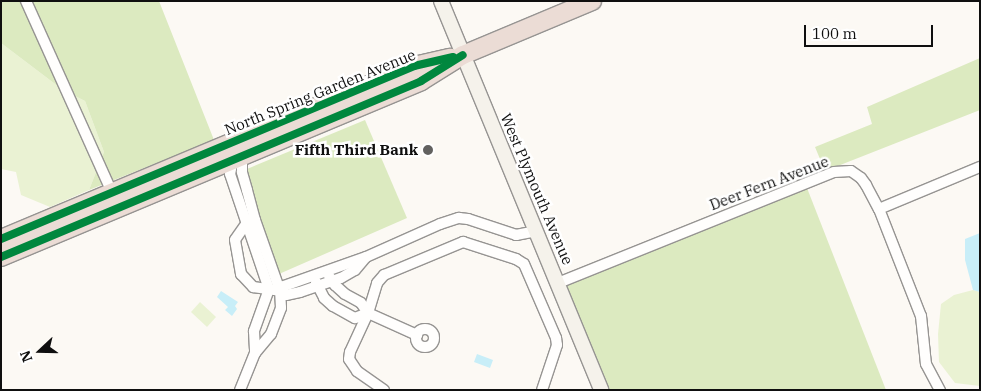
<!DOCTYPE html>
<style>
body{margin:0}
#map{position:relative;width:981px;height:391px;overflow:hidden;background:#fcf9f4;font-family:"IBM Plex Serif",serif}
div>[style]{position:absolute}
.green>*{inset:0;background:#eaf2d3}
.forest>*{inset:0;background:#dceac0}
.water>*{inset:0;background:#c8eef8}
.roads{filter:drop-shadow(1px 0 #969492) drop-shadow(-1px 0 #969492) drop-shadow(0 1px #969492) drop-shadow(0 -1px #969492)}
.street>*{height:10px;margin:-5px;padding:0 5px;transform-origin:5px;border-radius:5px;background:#fffefd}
.street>.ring{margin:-5px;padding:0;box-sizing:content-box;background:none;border:10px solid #fffefd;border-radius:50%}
.secondary>*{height:14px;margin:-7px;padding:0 7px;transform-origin:7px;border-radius:7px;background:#f5f2eb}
.highway>*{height:18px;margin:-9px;padding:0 9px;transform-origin:9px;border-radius:9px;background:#ebdcd5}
.cycleway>*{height:8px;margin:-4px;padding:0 4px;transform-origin:4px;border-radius:4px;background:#00873e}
.dots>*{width:14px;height:14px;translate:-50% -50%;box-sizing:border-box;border:2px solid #fff;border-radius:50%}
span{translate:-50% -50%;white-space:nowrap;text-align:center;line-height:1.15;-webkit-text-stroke:5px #fff;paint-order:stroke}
.street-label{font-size:15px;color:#0f0f0f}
.poi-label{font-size:15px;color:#0f0f0f;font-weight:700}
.right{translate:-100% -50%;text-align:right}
.frame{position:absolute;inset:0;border:2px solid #0f0f0f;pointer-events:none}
.north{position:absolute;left:15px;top:326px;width:50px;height:50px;-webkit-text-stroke:4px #fff;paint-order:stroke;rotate:249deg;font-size:14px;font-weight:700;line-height:20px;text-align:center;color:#0f0f0f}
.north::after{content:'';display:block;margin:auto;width:18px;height:22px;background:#0f0f0f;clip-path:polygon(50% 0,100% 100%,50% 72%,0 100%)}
.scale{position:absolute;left:804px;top:25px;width:129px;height:22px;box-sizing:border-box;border:2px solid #0f0f0f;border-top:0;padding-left:6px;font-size:15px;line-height:18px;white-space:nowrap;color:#0f0f0f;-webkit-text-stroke:4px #fff;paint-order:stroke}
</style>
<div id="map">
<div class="green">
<div style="clip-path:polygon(1px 43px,63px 90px,85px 101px,104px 152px,89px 190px,50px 207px,21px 195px,16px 172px,1px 169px)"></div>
<div style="clip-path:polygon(973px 290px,980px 292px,980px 386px,955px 383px,939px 362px,938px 334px,941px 304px,954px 295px)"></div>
<div style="clip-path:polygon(200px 302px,216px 317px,207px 327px,191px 312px)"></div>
</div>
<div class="forest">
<div style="clip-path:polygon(1px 1px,159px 1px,214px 140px,89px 190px,104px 152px,85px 101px,63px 90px,1px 43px)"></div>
<div style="clip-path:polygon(980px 58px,980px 110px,825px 171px,815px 147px,872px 124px,867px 107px)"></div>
<div style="clip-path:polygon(365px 120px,407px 218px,279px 274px,259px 218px,247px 169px)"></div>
<div style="clip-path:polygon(807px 188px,886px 390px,607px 390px,564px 285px)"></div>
</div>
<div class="water">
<div style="clip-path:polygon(980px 233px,980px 292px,973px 290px,965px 260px,965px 239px)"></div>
<div style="clip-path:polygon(221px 291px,238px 302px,235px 306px,237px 309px,232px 316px,225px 310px,228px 307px,217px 297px)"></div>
<div style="clip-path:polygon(477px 354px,493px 360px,490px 368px,474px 362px)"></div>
</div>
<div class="roads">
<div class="street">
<div style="left:26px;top:1px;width:209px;rotate:65.8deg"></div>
<div style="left:233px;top:160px;width:14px;rotate:102deg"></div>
<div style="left:230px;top:174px;width:121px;rotate:71.3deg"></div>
<div style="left:269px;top:289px;width:45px;rotate:109.7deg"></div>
<div style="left:254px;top:331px;width:22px;rotate:87deg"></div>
<div style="left:879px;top:209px;width:109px;rotate:-22.6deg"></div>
<div style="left:255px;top:220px;width:10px;rotate:156deg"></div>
<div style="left:246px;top:224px;width:19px;rotate:125deg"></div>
<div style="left:235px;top:240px;width:35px;rotate:80deg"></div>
<div style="left:241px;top:274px;width:18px;rotate:47deg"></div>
<div style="left:253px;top:287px;width:27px;rotate:8deg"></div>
<div style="left:280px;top:291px;width:7px;rotate:34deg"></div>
<div style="left:286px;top:295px;width:14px;rotate:-12deg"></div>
<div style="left:300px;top:292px;width:43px;rotate:-18.9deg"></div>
<div style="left:341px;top:278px;width:16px;rotate:-30deg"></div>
<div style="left:355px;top:270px;width:16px;rotate:-50deg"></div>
<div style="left:329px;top:276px;width:11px;rotate:56deg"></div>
<div style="left:335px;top:285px;width:13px;rotate:42deg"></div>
<div style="left:345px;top:294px;width:18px;rotate:29deg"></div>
<div style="left:361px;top:303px;width:12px;rotate:55deg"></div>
<div style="left:368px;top:313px;width:54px;rotate:24.2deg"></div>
<div style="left:316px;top:282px;width:18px;rotate:63deg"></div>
<div style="left:324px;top:298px;width:12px;rotate:42deg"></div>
<div style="left:333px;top:306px;width:25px;rotate:29deg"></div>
<div style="left:355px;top:318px;width:14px;rotate:-21deg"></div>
<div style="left:558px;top:283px;width:297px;rotate:-21.9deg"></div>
<div style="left:834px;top:172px;width:17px;rotate:-3deg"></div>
<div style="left:851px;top:171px;width:12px;rotate:35deg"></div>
<div style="left:861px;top:178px;width:9px;rotate:54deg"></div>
<div style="left:866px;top:185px;width:27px;rotate:62deg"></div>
<div style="left:879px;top:209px;width:115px;rotate:68.6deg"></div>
<div style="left:921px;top:316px;width:48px;rotate:84.1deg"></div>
<div style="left:926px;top:364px;width:30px;rotate:62deg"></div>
<div style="left:280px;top:291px;width:6px;rotate:-51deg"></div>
<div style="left:284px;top:286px;width:87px;rotate:-19.5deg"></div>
<div style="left:366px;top:257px;width:81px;rotate:-24deg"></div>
<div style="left:440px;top:224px;width:20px;rotate:-18deg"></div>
<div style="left:459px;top:218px;width:9px;rotate:6deg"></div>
<div style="left:468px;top:219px;width:51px;rotate:18.4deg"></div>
<div style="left:516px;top:235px;width:21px;rotate:-11deg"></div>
<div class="ring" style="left:416px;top:329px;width:8px;height:8px"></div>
<div style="left:240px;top:390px;width:40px;rotate:-68deg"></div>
<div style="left:255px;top:353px;width:25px;rotate:-50deg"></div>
<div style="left:271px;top:334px;width:28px;rotate:-69deg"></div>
<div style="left:281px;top:308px;width:17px;rotate:-93deg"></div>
<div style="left:280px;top:291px;width:75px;rotate:-109.4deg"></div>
<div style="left:255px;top:220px;width:31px;rotate:-105deg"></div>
<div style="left:247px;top:190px;width:19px;rotate:-106deg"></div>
<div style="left:242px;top:172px;width:16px;rotate:-90deg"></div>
<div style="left:384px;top:390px;width:33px;rotate:-145deg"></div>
<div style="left:357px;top:371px;width:14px;rotate:-124deg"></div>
<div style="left:349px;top:359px;width:7px;rotate:-82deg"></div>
<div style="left:350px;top:352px;width:43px;rotate:-65.2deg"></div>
<div style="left:368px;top:313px;width:31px;rotate:-73deg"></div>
<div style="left:377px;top:283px;width:11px;rotate:-49deg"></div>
<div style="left:384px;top:275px;width:86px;rotate:-22.7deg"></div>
<div style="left:463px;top:242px;width:56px;rotate:17.8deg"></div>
<div style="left:516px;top:259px;width:9px;rotate:32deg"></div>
<div style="left:524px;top:264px;width:81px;rotate:66.6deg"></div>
<div style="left:556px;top:338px;width:7px;rotate:82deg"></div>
<div style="left:557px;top:345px;width:47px;rotate:108.4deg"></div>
</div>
<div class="secondary">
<div style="left:441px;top:1px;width:421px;rotate:67.6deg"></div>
</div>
<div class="highway">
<div style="left:1px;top:239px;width:448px;rotate:-22.7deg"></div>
<div style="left:414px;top:66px;width:37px;rotate:-13deg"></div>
<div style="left:1px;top:257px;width:455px;rotate:-22.7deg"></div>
<div style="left:421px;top:81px;width:49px;rotate:-31.8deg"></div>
<div style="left:463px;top:55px;width:140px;rotate:-22.7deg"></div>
</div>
</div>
<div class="cycleway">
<div style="left:1px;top:239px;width:448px;rotate:-22.7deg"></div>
<div style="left:414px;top:66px;width:40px;rotate:-13deg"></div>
<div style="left:1px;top:257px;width:455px;rotate:-22.7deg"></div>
<div style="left:421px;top:81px;width:49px;rotate:-31.8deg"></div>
</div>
<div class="dots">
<div style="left:428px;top:150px;background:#62615f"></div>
</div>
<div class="street-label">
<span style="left:320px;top:92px;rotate:-22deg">North Spring Garden Avenue</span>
<span style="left:769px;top:183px;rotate:-21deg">Deer Fern Avenue</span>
<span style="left:537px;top:189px;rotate:67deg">West Plymouth Avenue</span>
</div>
<div class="poi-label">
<span class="right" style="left:418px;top:150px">Fifth Third Bank</span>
</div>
<div class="frame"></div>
<div class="north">N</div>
<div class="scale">100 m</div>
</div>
